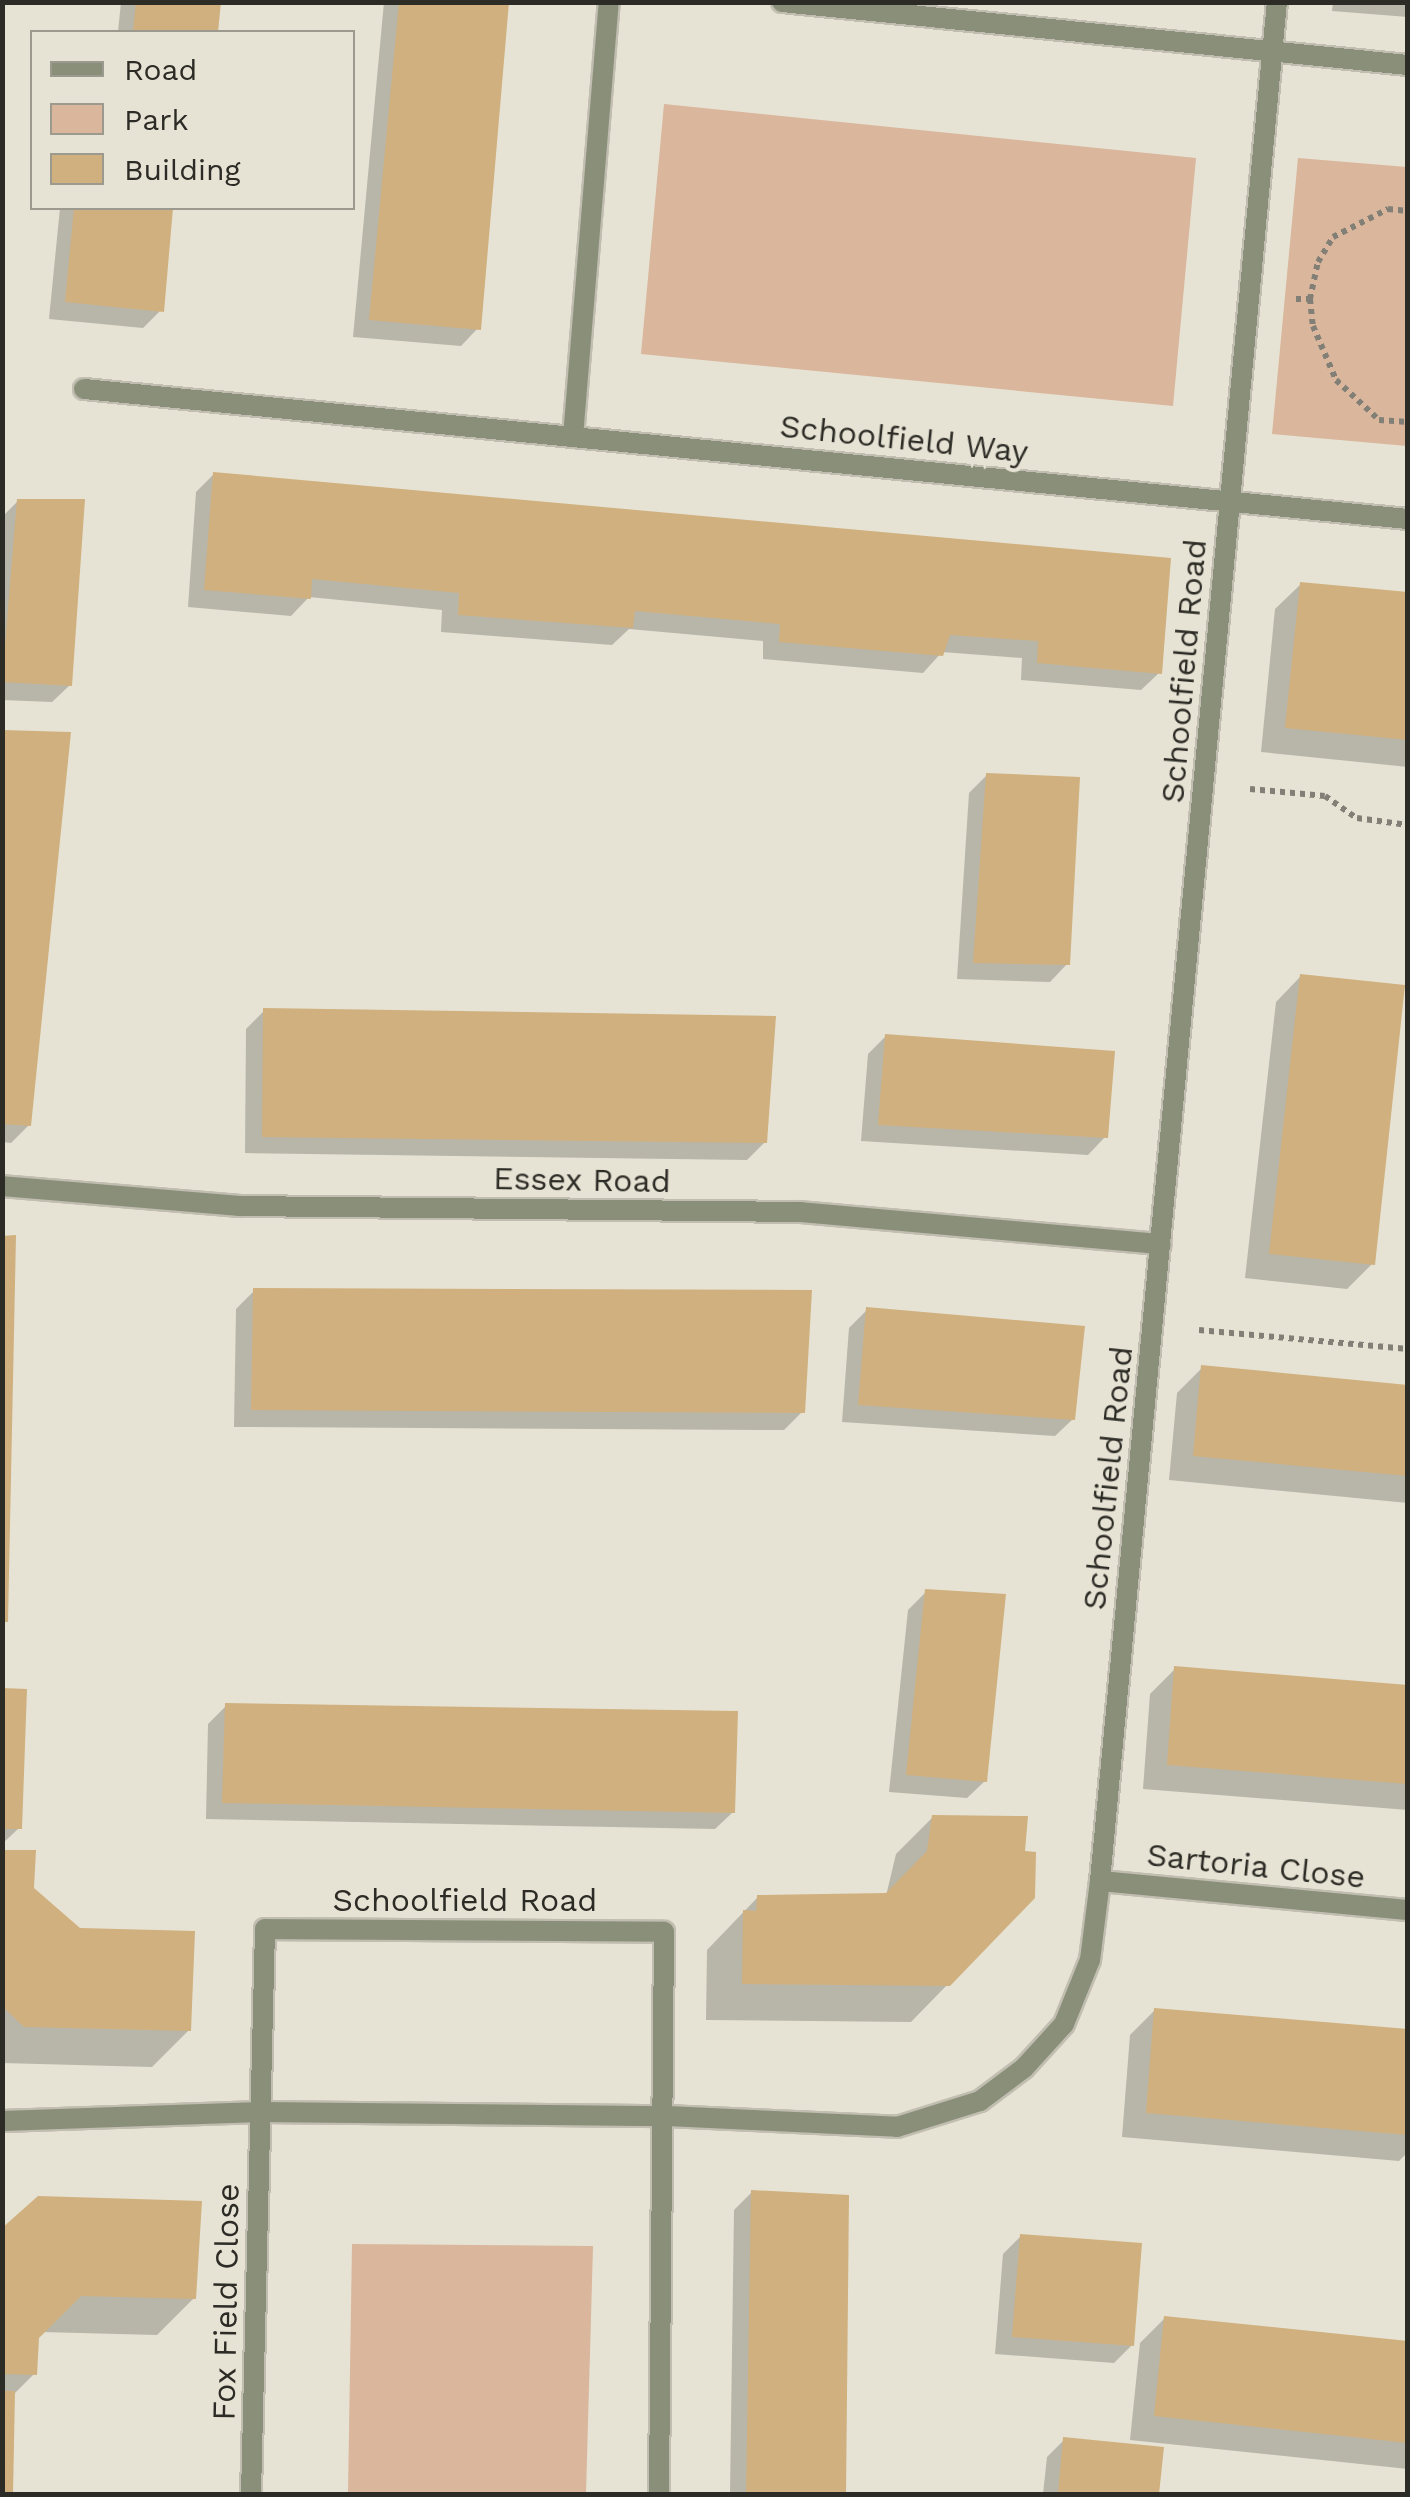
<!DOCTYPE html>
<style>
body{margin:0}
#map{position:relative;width:1410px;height:2497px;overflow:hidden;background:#e6e3d4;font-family:"Work Sans",sans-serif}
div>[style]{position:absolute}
.green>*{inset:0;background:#dab69c}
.shadow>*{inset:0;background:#0003}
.building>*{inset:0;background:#d0b07e}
.path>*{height:6px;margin-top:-3px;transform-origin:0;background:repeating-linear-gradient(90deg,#828076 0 5px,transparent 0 10px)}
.roads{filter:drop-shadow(2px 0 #c1beb1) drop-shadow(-2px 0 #c1beb1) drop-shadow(0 2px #c1beb1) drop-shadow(0 -2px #c1beb1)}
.minor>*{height:20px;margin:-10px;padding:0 10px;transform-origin:10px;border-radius:10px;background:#898f78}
span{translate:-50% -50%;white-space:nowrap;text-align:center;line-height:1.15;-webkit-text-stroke:8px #e6e3d4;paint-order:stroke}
.street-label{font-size:32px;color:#2c2b25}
.frame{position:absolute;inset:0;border:5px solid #2c2b25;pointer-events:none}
.legend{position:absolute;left:30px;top:30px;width:325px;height:180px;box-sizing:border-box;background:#e6e3d4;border:2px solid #9c998e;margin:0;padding:12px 18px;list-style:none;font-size:30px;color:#2c2b25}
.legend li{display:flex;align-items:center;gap:20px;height:50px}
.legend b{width:50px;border:2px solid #9c998e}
</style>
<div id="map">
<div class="green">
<div style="clip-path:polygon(664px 104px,1196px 158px,1173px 406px,641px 354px)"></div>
<div style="clip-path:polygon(1298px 158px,1407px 167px,1407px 446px,1272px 434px)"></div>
<div style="clip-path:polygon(352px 2244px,593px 2246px,586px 2494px,348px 2494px)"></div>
</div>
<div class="shadow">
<div style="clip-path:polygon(121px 2px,218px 2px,215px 32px,118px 32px)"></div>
<div style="clip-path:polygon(384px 2px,507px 2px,478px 328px,461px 346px,353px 337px)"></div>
<div style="clip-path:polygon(1333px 2px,1408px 2px,1408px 17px,1332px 11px)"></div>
<div style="clip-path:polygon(60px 208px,171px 208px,161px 310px,143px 328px,49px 319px)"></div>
<div style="clip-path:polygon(214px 474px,1169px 560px,1159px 673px,1141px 690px,1021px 680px,1022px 658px,942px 652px,923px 673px,763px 659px,763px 641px,629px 629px,612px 645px,441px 632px,442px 610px,309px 597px,291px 616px,188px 607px,196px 492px)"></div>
<div style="clip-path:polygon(18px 501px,70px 685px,52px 702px,2px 700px,2px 517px)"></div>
<div style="clip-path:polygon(1301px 584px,1408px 595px,1408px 767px,1261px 752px,1275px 609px)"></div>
<div style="clip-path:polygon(2px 732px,29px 1125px,11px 1143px,2px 1142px)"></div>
<div style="clip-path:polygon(987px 775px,1067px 964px,1050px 982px,957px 979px,969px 793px)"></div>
<div style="clip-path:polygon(1301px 976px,1372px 1264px,1347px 1289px,1245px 1278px,1276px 1002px)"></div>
<div style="clip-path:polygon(264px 1011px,765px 1142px,747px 1160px,245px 1153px,246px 1029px)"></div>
<div style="clip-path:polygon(886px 1036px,1105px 1137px,1088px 1155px,861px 1141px,868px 1054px)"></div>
<div style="clip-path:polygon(254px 1291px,802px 1412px,784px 1430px,234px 1427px,236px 1309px)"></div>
<div style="clip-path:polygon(867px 1310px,1073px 1419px,1055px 1436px,842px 1422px,849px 1328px)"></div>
<div style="clip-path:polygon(1202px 1368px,1408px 1387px,1408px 1503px,1169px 1480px,1177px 1393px)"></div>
<div style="clip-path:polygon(926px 1592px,985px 1781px,967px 1798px,889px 1792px,908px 1610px)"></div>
<div style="clip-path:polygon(1175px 1669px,1408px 1688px,1408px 1810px,1143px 1789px,1150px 1694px)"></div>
<div style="clip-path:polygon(2px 1691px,19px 1828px,2px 1844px)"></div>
<div style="clip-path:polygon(226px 1706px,733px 1812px,715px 1829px,206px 1819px,208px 1724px)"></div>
<div style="clip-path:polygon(933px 1817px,948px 1984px,911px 2022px,706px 2020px,707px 1950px,758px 1897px,886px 1896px,896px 1854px)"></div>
<div style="clip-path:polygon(2px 1853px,31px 1889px,189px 2030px,152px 2067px,2px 2063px)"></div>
<div style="clip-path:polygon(1155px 2010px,1408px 2031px,1408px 2152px,1399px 2161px,1122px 2137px,1130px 2035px)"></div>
<div style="clip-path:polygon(752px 2192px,846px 2197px,844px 2494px,730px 2494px,734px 2210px)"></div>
<div style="clip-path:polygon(2px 2232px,194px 2298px,157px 2335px,41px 2332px,36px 2337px,34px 2374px,12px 2396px,11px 2494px,2px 2494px)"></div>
<div style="clip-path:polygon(1021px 2236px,1132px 2345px,1114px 2363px,995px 2354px,1003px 2254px)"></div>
<div style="clip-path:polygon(1165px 2318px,1408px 2344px,1408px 2469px,1130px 2440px,1140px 2343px)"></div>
<div style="clip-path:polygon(1064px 2440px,1161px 2449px,1157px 2494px,1043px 2494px,1047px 2457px)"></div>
</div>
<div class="building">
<div style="clip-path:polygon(136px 2px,221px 2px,218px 32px,133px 32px)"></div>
<div style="clip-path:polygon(399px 2px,509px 2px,481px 330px,369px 320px)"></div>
<div style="clip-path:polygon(74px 208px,173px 208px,164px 312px,65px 302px)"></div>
<div style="clip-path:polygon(213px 472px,1171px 558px,1162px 674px,1037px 663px,1038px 641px,950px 635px,943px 656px,779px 642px,780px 624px,635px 611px,633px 628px,458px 615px,459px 593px,312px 579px,311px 599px,204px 590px)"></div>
<div style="clip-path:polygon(17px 499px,85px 499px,72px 686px,2px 682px)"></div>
<div style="clip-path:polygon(1300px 582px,1408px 592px,1408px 740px,1285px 728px)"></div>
<div style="clip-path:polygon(2px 730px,71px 732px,31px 1126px,2px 1124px)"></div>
<div style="clip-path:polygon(986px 773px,1080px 777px,1070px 965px,973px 963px)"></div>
<div style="clip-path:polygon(1300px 974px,1405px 985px,1375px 1265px,1269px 1254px)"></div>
<div style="clip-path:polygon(263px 1008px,776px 1016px,767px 1143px,262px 1137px)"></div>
<div style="clip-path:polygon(885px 1034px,1115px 1051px,1108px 1138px,878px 1125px)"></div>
<div style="clip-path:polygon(16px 1235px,8px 1622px,2px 1622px,2px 1236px)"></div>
<div style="clip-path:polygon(253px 1288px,812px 1290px,805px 1413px,251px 1410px)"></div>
<div style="clip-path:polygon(866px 1307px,1085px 1326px,1075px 1420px,858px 1405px)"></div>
<div style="clip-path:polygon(1201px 1365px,1408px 1385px,1408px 1476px,1193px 1456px)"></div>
<div style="clip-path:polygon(925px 1589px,1006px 1594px,987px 1782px,906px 1775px)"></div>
<div style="clip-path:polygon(1174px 1666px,1408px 1685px,1408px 1784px,1167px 1765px)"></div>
<div style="clip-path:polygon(2px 1688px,27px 1689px,22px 1829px,2px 1829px)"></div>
<div style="clip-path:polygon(225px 1703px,738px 1711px,735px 1813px,222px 1803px)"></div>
<div style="clip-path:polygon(932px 1815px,1028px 1816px,1025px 1851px,1036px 1852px,1035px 1898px,950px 1986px,742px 1984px,743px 1910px,756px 1911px,757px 1895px,886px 1893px,927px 1851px)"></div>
<div style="clip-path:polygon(2px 1850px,36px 1850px,34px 1888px,80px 1928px,195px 1931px,191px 2031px,24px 2027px,2px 2006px)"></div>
<div style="clip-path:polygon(1154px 2008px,1408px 2029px,1408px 2135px,1146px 2113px)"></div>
<div style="clip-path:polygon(751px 2190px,849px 2195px,846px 2494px,746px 2494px)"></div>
<div style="clip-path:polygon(38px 2196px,202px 2201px,196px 2299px,81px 2296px,39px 2338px,37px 2375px,2px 2374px,2px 2228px)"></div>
<div style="clip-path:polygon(1020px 2234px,1142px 2243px,1134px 2346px,1012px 2337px)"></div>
<div style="clip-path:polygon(1164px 2316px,1408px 2341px,1408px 2443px,1154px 2416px)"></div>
<div style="clip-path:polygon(2px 2391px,15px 2391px,13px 2494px,2px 2494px)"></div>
<div style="clip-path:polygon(1063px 2437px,1164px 2447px,1159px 2494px,1058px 2494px)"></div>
</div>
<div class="path">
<div style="left:1296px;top:299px;width:14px"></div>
<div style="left:1310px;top:299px;width:38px;rotate:-78deg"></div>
<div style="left:1318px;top:262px;width:29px;rotate:-59deg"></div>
<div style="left:1333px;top:237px;width:62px;rotate:-27deg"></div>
<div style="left:1388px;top:209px;width:20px;rotate:6deg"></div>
<div style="left:1310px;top:299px;width:27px;rotate:84deg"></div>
<div style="left:1313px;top:326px;width:59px;rotate:66.9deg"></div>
<div style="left:1336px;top:380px;width:59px;rotate:42.9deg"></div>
<div style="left:1379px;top:420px;width:29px;rotate:4deg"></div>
<div style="left:1250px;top:789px;width:75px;rotate:5.3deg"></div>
<div style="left:1325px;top:796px;width:39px;rotate:35deg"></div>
<div style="left:1357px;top:818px;width:51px;rotate:7.8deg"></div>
<div style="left:1199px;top:1330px;width:210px;rotate:5.2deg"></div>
</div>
<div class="roads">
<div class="minor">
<div style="left:782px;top:2px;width:629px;rotate:5.75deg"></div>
<div style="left:84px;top:389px;width:1330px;rotate:5.61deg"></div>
<div style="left:573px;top:437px;width:436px;rotate:-85.3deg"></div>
<div style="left:2px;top:1186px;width:238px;rotate:4.8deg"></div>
<div style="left:239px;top:1206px;width:561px;rotate:0.61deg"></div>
<div style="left:800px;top:1212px;width:362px;rotate:5.1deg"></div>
<div style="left:1100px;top:1881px;width:309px;rotate:5.4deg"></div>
<div style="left:2px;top:2121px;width:258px;rotate:-2deg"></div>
<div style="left:260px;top:2112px;width:407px;rotate:0.6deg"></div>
<div style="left:667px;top:2116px;width:230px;rotate:2.7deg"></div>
<div style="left:897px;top:2127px;width:87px;rotate:-17.4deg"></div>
<div style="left:980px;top:2101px;width:55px;rotate:-36.9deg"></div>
<div style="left:1024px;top:2068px;width:59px;rotate:-47.7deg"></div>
<div style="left:1064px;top:2024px;width:69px;rotate:-67.9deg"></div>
<div style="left:1090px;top:1960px;width:80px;rotate:-82.8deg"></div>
<div style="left:1100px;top:1881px;width:1887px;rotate:-84.62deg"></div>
<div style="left:251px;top:2494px;width:565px;rotate:-88.58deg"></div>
<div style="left:265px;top:1929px;width:399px;rotate:0.4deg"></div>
<div style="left:664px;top:1932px;width:562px;rotate:90.51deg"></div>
</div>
</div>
<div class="street-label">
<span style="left:904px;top:439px;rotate:6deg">Schoolfield Way</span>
<span style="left:1184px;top:671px;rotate:-85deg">Schoolfield Road</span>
<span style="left:582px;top:1180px;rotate:1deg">Essex Road</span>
<span style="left:1108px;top:1478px;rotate:-84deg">Schoolfield Road</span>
<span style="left:1256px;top:1866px;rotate:6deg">Sartoria Close</span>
<span style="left:465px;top:1900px">Schoolfield Road</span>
<span style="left:226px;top:2302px;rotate:-89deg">Fox Field Close</span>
</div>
<div class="frame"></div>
<ul class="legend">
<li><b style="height:12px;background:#898f78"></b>Road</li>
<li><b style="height:28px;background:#dab69c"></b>Park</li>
<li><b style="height:28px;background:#d0b07e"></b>Building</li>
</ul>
</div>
